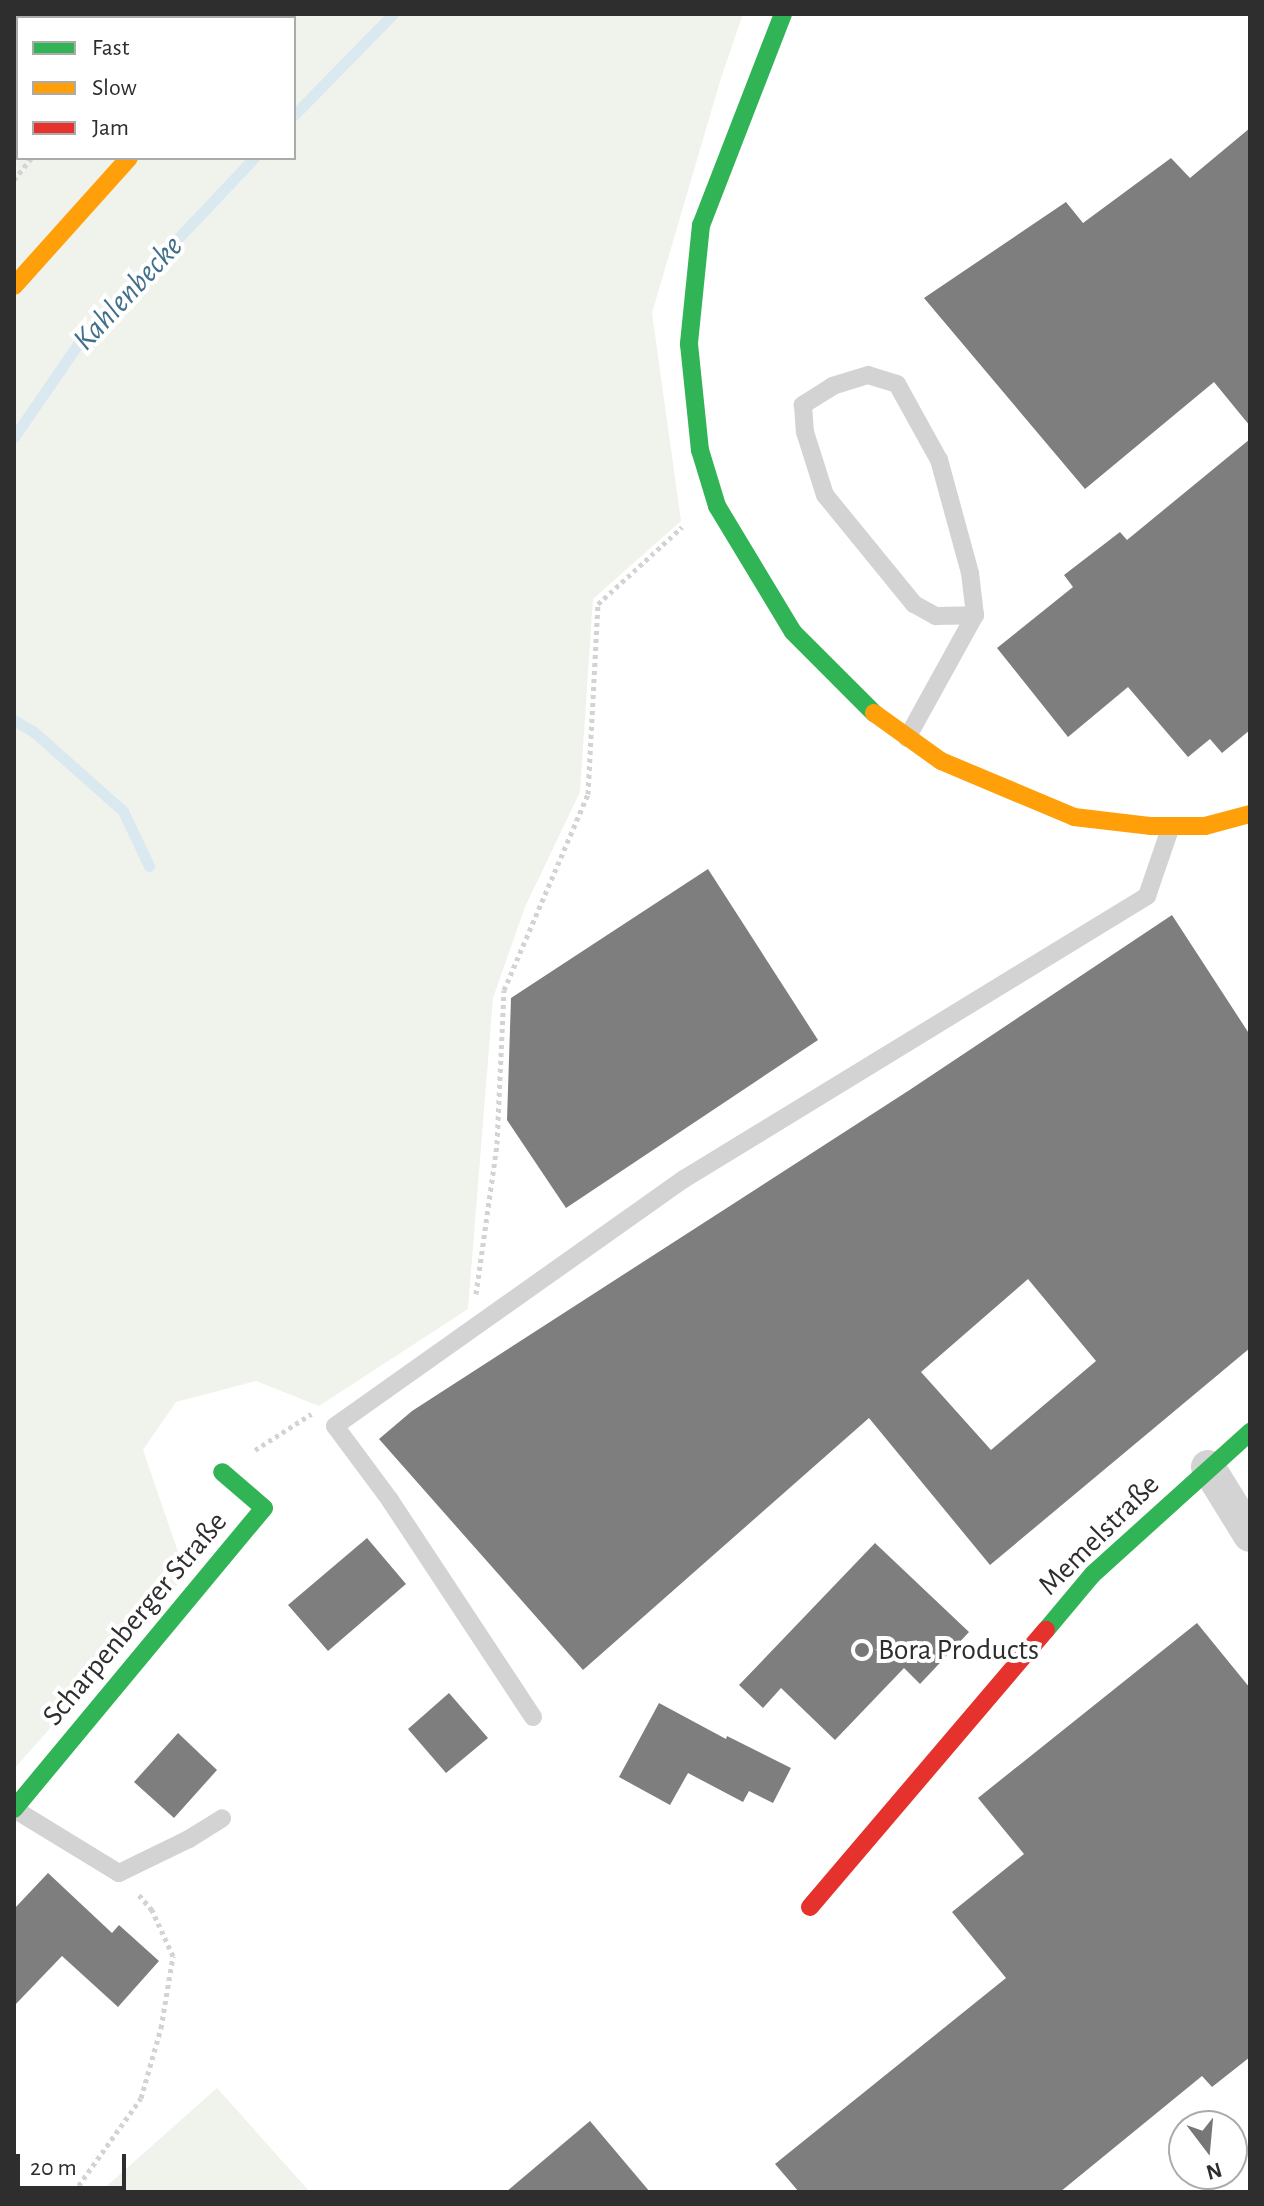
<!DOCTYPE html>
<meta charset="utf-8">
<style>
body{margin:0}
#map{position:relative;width:1264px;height:2206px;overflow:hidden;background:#fff;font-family:"Alegreya Sans",sans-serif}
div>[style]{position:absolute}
.green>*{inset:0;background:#f0f3ec}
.stream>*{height:11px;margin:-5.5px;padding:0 5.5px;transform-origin:5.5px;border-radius:5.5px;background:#dae8f0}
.building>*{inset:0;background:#7e7e7e}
.path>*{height:5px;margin-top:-2.5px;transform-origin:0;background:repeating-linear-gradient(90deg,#d3d3d3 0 4px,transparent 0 8px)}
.lane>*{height:18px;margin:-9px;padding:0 9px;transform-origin:9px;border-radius:9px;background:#d3d3d3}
.street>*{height:34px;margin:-17px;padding:0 17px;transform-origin:17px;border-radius:17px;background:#d3d3d3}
.fast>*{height:18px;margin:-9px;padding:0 9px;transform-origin:9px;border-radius:9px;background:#30b455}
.slow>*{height:18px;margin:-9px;padding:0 9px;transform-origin:9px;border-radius:9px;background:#ff9f0a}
.jam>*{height:18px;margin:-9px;padding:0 9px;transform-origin:9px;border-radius:9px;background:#e5322d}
.dots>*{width:22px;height:22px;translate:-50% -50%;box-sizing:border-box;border:4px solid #fff;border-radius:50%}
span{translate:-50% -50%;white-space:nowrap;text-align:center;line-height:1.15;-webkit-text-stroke:8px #fff;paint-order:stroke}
.street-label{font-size:30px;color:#2e2e2e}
.poi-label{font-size:30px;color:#2e2e2e}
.left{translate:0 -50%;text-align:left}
.water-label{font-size:32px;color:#426f8a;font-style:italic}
.frame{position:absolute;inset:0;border:16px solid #2e2e2e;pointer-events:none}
.legend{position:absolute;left:16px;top:16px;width:280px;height:144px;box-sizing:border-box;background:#fff;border:2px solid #ababab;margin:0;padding:10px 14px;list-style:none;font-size:24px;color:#2e2e2e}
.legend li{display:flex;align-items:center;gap:16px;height:40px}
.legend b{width:40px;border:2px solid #ababab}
.north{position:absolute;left:1168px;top:2110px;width:80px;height:80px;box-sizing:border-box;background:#fff;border:2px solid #ababab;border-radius:50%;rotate:164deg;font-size:22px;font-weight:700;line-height:32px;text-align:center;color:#2e2e2e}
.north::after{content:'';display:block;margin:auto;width:28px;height:36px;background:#777;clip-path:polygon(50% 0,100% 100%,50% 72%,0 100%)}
.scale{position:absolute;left:16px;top:2154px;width:110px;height:36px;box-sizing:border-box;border:4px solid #2e2e2e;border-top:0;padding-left:10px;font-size:24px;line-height:28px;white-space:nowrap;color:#2e2e2e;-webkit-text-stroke:6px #fff;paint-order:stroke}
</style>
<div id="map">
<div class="green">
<div style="clip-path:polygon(evenodd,14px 14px,743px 14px,721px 78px,652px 313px,681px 521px,593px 599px,580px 792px,525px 907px,493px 998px,468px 1309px,319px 1406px,256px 1381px,176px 1402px,143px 1450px,186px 1575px,14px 1769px,14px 14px,18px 18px,294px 18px,294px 158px,18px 158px,18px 18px)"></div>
<div style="clip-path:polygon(217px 2088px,310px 2192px,100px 2192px)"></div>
</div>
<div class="stream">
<div style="left:294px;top:115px;width:141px;rotate:-45.6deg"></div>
<div style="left:14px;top:437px;width:113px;rotate:-55.5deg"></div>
<div style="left:78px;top:344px;width:256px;rotate:-46.6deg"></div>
<div style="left:14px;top:720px;width:23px;rotate:31deg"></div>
<div style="left:34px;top:732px;width:119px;rotate:41.6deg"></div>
<div style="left:123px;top:811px;width:61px;rotate:64.7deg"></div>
</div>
<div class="building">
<div style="clip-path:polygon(1250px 128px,1250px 426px,1214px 382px,1085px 489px,924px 298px,1066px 202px,1083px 223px,1171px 158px,1190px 178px)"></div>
<div style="clip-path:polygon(1250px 439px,1250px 730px,1222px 753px,1210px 739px,1188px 757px,1128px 687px,1068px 737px,997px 648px,1073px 587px,1064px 575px,1120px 532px,1127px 540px)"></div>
<div style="clip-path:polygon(708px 869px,818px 1040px,566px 1208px,507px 1120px,511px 998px)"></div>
<div style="clip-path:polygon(evenodd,1172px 915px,1250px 1035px,1250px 1348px,990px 1565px,869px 1418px,583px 1670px,379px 1439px,412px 1411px,908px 1091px,1172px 915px,1028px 1279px,1096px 1361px,991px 1450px,921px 1372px,1028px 1279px)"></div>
<div style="clip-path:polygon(367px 1538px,406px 1584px,328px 1651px,288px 1605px)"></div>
<div style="clip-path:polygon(875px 1543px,969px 1632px,920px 1684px,904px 1668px,835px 1740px,781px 1688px,763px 1708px,739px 1685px)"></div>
<div style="clip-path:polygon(1197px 1623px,1250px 1688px,1250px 2057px,1212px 2087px,1202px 2076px,1060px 2192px,799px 2192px,775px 2164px,1006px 1978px,952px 1912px,1024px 1854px,978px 1798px)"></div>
<div style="clip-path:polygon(449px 1693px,488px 1738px,446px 1773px,408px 1729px)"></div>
<div style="clip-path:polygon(659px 1703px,726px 1739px,727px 1736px,791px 1768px,773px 1803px,749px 1791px,743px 1802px,688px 1773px,670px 1805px,619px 1777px)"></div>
<div style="clip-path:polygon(178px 1733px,217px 1770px,174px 1818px,134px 1782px)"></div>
<div style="clip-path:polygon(48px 1873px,112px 1933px,119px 1925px,159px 1961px,118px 2007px,62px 1956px,14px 2006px,14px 1909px)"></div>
<div style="clip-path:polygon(590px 2121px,650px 2192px,506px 2192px)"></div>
</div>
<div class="path">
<div style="left:139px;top:18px;width:5px;rotate:-53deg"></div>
<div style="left:14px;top:180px;width:28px;rotate:-52deg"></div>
<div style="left:476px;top:1294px;width:151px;rotate:-82deg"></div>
<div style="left:497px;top:1144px;width:154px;rotate:-87.4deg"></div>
<div style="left:504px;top:990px;width:213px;rotate:-66.8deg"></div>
<div style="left:588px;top:794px;width:190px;rotate:-87deg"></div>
<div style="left:598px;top:604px;width:114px;rotate:-42.5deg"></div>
<div style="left:255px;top:1450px;width:67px;rotate:-32.7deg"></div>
<div style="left:74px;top:2192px;width:115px;rotate:-54.5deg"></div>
<div style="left:141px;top:2098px;width:73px;rotate:-74.1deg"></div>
<div style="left:161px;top:2028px;width:73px;rotate:-80.5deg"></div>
<div style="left:173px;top:1956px;width:51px;rotate:-114.5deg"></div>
<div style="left:152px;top:1910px;width:23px;rotate:-131deg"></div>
</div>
<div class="lane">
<div style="left:907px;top:738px;width:141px;rotate:-61.1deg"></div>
<div style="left:975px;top:615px;width:42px;rotate:-96.8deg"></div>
<div style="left:970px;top:573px;width:117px;rotate:-105.3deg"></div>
<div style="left:939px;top:460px;width:87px;rotate:-118.9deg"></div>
<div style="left:897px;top:384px;width:30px;rotate:-163deg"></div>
<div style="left:868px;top:375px;width:37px;rotate:163deg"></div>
<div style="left:833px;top:386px;width:36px;rotate:148deg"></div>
<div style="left:803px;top:405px;width:27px;rotate:86deg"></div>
<div style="left:805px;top:432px;width:66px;rotate:72.4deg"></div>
<div style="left:825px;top:495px;width:141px;rotate:50.8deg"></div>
<div style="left:914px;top:604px;width:25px;rotate:29deg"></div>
<div style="left:936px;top:616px;width:39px;rotate:-1deg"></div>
<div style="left:533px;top:1717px;width:260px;rotate:-123.4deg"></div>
<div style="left:390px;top:1500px;width:92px;rotate:-126.6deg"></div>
<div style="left:335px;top:1426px;width:428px;rotate:-35.3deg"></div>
<div style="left:684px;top:1179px;width:543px;rotate:-31.43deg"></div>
<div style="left:1147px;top:896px;width:74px;rotate:-71.1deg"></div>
<div style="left:14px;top:1809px;width:123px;rotate:31.4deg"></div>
<div style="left:119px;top:1873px;width:78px;rotate:-25.9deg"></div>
<div style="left:189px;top:1839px;width:39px;rotate:-32deg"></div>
</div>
<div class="street">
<div style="left:255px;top:18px;width:5px;rotate:-53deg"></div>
<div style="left:1208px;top:1467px;width:80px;rotate:58.3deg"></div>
</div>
<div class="fast">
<div style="left:783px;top:14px;width:226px;rotate:111.2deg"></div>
<div style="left:701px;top:225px;width:120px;rotate:95.8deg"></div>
<div style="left:689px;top:344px;width:107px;rotate:84.1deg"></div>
<div style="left:700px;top:450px;width:59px;rotate:73.1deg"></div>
<div style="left:717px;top:506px;width:147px;rotate:58.9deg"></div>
<div style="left:793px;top:632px;width:115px;rotate:45deg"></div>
<div style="left:1046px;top:1630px;width:73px;rotate:-50deg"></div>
<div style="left:1093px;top:1574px;width:212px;rotate:-42.1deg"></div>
<div style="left:14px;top:1809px;width:391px;rotate:-50.3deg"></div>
<div style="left:264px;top:1508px;width:55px;rotate:-139.4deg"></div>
</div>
<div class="slow">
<div style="left:14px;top:286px;width:172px;rotate:-48.1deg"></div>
<div style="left:874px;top:713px;width:82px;rotate:35.6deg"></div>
<div style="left:941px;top:761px;width:144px;rotate:22.8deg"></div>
<div style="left:1074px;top:817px;width:78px;rotate:6.7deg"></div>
<div style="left:1151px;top:826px;width:54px"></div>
<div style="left:1205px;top:826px;width:47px;rotate:-14.9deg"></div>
</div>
<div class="jam">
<div style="left:810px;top:1907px;width:364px;rotate:-49.6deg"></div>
</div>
<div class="dots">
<div style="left:862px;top:1650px;background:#777"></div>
</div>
<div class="street-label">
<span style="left:1099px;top:1535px;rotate:-45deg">Memelstraße</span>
<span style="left:135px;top:1619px;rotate:-50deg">Scharpenberger Straße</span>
</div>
<div class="poi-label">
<span class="left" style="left:878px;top:1650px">Bora Products</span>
</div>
<div class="water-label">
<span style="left:128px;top:293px;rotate:-47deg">Kahlenbecke</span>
</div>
<div class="frame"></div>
<ul class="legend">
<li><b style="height:10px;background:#30b455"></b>Fast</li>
<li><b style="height:10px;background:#ff9f0a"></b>Slow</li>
<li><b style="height:10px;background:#e5322d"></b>Jam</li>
</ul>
<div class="north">N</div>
<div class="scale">20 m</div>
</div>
